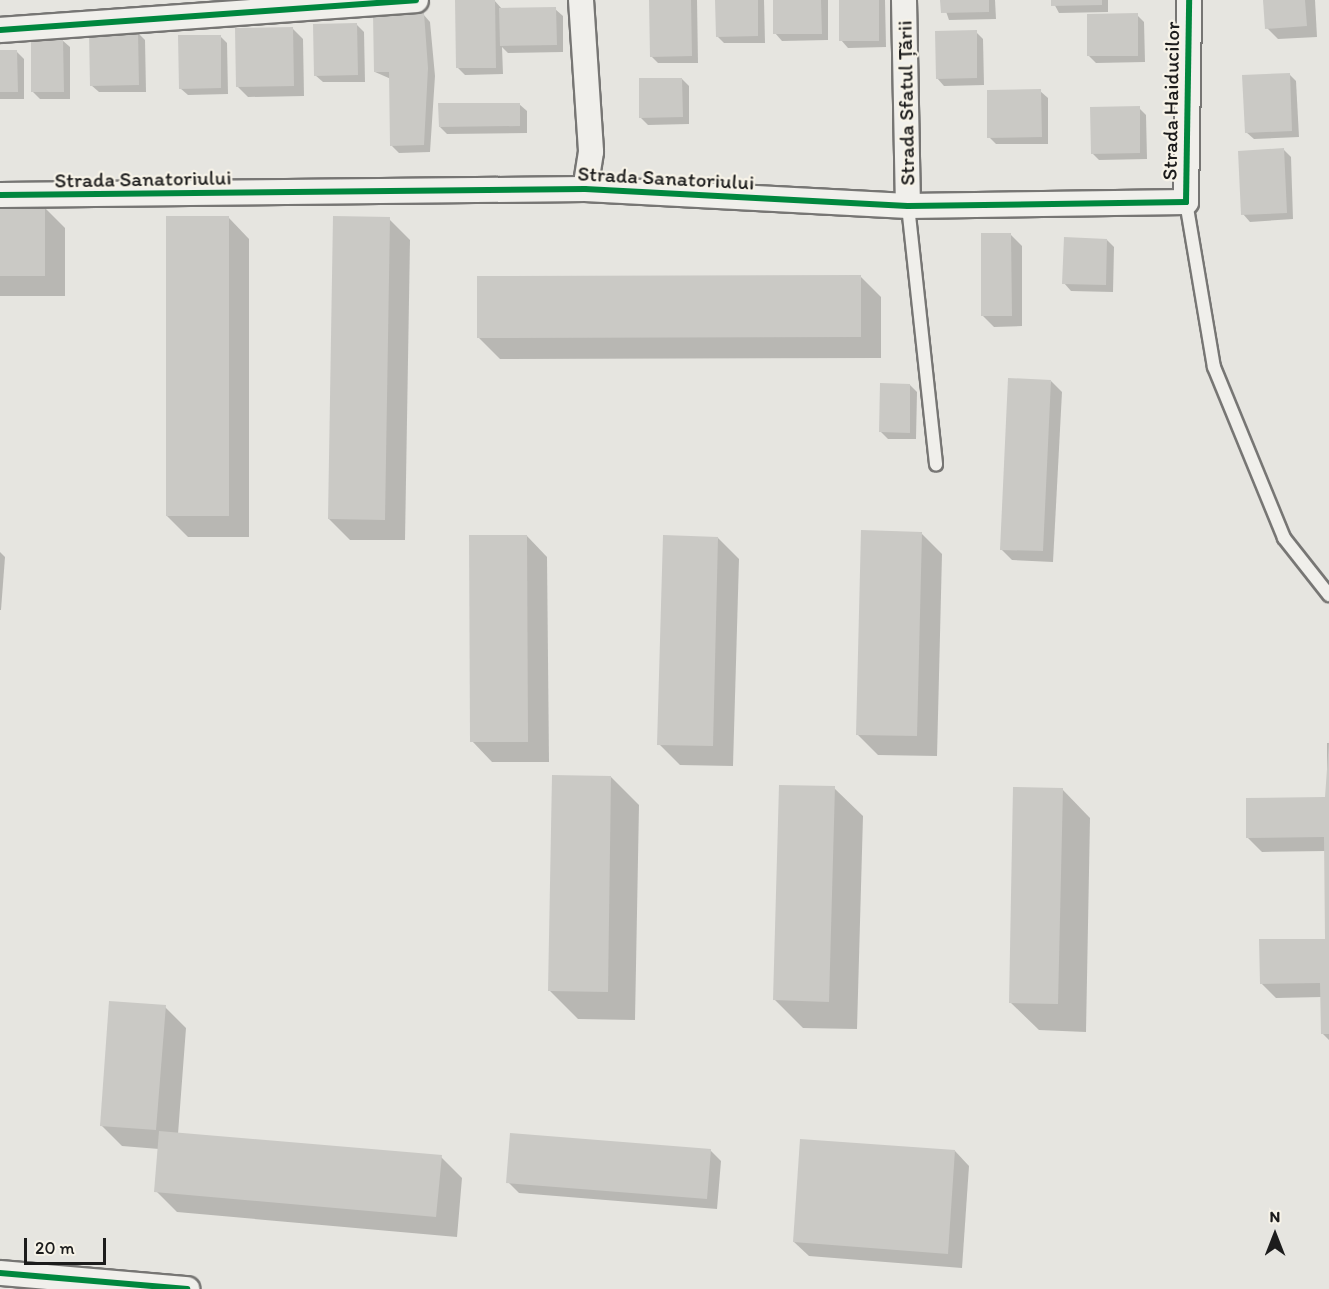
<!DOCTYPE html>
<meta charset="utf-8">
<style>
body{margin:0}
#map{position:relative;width:1329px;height:1289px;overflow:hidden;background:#e6e5e0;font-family:Itim,sans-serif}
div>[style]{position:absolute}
.shadow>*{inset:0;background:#0003}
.building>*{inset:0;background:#cac9c5}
.roads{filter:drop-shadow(2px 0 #777674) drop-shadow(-2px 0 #777674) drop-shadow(0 2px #777674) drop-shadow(0 -2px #777674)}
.service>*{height:12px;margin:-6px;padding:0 6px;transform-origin:6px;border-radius:6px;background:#f0efeb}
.minor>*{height:24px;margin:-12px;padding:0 12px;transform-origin:12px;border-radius:12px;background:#f0efeb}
.cycleway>*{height:6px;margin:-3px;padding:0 3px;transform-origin:3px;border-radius:3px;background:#00873e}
span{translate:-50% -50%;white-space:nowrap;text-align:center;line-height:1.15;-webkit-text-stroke:4.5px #f7f3e8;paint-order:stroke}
.street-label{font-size:21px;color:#1c1c1c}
.north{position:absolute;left:1245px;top:1205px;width:60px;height:60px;-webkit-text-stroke:4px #f7f3e8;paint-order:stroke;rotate:0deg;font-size:16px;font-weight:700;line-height:24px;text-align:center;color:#1c1c1c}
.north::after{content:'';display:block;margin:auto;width:21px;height:27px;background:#1c1c1c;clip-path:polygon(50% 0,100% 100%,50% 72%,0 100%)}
.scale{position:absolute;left:24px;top:1238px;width:82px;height:27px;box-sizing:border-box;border:3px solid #1c1c1c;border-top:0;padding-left:8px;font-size:18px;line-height:21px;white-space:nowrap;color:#1c1c1c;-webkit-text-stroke:4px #f7f3e8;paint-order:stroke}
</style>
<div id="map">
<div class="shadow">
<div style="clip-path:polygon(494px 0,502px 9px,555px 9px,563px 16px,563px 52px,508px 53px,502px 47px,503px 74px,465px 75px,457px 67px)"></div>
<div style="clip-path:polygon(650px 0,697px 0,698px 63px,658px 63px,651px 56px)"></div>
<div style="clip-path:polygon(717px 0,764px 0,765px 43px,724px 43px,717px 36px)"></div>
<div style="clip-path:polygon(775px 0,828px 0,828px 40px,782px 41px,775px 33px)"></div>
<div style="clip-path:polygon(840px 0,885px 0,886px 47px,848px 48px,841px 40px)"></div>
<div style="clip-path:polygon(942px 0,995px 0,996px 19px,949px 20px)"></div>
<div style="clip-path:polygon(1052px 0,1108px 0,1108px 12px,1059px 13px)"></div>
<div style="clip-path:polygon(1265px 0,1315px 0,1317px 37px,1278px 39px,1267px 28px)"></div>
<div style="clip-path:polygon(423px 14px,430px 22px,435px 76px,430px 152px,399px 153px,392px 146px,391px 79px,375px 72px)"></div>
<div style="clip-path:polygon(1137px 15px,1144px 22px,1145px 62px,1096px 63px,1089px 56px)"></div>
<div style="clip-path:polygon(357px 25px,364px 32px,365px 82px,323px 82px,315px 75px)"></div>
<div style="clip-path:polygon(292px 28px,303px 39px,304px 96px,248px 97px,237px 86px)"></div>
<div style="clip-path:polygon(976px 32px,983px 39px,984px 85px,944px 86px,937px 78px)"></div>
<div style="clip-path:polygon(138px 33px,145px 40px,146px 92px,99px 92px,91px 85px)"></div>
<div style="clip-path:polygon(220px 36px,227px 43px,228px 94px,188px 95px,180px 88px)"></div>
<div style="clip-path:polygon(62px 40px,70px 47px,70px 99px,40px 99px,33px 92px)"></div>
<div style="clip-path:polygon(0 52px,17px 52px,24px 59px,24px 99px,0 99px)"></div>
<div style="clip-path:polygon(1289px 74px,1296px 81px,1299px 137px,1254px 139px,1246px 132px)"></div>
<div style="clip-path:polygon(682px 79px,689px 86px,689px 124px,648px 125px,641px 118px)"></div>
<div style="clip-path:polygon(1040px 91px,1048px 98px,1048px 144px,996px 144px,989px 137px)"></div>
<div style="clip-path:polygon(519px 104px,527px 111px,527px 133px,447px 134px,440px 127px)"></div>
<div style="clip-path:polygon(1139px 108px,1146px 115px,1147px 159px,1099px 160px,1092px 153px)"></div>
<div style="clip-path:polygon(1284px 150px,1291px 157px,1293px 219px,1250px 222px,1243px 214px)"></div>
<div style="clip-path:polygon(0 207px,44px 207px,65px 228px,65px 296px,0 296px)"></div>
<div style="clip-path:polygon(229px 218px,249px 239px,249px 537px,188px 537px,167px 516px)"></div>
<div style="clip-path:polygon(389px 219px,410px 240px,405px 540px,350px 540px,329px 519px)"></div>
<div style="clip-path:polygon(1011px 235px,1022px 246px,1022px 326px,994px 327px,983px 316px)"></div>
<div style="clip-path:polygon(1107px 240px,1114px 247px,1113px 292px,1071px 291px,1064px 283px)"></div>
<div style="clip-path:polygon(860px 276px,881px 297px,881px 358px,500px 359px,479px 338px)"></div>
<div style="clip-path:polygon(1051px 381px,1062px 392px,1053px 562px,1012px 560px,1001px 549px)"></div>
<div style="clip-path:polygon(910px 385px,917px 392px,916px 439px,888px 439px,881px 432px)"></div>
<div style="clip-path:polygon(921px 533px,942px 554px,937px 756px,878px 755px,857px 734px)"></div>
<div style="clip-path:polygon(527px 536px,547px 557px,549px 762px,492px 762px,472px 741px)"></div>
<div style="clip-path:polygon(718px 538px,739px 559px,733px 766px,680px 765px,659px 744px)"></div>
<div style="clip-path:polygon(0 552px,5px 557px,1px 610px,0 610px)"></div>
<div style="clip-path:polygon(1327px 743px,1329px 743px,1329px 1040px,1322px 1033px,1322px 997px,1276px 998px,1261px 983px,1326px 940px,1325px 851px,1262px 852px,1247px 837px,1327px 799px)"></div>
<div style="clip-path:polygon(611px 777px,639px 805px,635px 1020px,578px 1019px,550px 991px)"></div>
<div style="clip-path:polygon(834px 788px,863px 816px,857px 1029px,803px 1028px,775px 1000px)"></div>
<div style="clip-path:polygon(1062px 789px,1090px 818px,1086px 1032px,1039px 1030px,1010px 1002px)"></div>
<div style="clip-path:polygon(165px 1007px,186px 1028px,178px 1134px,441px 1157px,462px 1178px,457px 1237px,177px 1212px,156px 1191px,159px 1149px,122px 1146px,101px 1125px)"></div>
<div style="clip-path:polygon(710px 1150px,721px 1161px,717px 1209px,519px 1193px,508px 1182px)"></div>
<div style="clip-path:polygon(955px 1151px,969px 1166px,962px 1268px,809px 1256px,794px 1242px)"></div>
</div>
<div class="building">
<div style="clip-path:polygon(455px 0,495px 0,496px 68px,456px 68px)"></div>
<div style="clip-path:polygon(649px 0,691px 0,692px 56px,650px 57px)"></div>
<div style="clip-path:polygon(715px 0,758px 0,758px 36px,716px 37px)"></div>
<div style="clip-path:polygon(773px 0,821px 0,822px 34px,773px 34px)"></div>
<div style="clip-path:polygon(839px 0,879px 0,879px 41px,839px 41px)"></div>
<div style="clip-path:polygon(940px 0,989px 0,989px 12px,941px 13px)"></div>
<div style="clip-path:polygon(1051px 0,1102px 0,1102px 5px,1051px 6px)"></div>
<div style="clip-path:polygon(1263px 0,1305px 0,1307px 26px,1265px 29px)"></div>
<div style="clip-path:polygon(556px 7px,557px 45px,500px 46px,499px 8px)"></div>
<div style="clip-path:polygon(424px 13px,428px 68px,424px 145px,390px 146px,389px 72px,374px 72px,373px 14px)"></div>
<div style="clip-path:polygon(1138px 13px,1138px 56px,1087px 56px,1087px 14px)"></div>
<div style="clip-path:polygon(357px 23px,358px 75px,314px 76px,313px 24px)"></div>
<div style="clip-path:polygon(293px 27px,294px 86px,236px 87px,235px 28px)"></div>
<div style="clip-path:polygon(977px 30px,977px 78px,936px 79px,935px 31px)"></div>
<div style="clip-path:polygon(89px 32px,138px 32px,139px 85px,90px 86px)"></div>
<div style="clip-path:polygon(178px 35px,221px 35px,221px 88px,179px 89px)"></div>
<div style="clip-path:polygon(31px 39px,63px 39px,64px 92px,31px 92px)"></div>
<div style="clip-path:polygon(0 50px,17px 50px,18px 92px,0 92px)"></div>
<div style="clip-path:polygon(1290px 73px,1292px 131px,1245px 133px,1242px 75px)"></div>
<div style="clip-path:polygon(639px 78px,682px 78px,683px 117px,639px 118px)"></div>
<div style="clip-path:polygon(1041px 89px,1042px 137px,987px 138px,987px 90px)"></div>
<div style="clip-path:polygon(438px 103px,520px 103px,520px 126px,439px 127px)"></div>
<div style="clip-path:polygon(1140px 106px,1140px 153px,1091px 154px,1090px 107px)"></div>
<div style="clip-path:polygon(1284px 148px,1287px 213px,1241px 215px,1238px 151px)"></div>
<div style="clip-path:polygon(0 206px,45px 206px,45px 276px,0 276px)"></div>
<div style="clip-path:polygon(166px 216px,229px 216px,229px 516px,166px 516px)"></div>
<div style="clip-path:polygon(333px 216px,390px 217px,385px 520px,328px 519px)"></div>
<div style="clip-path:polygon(981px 233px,1011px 233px,1012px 316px,981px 316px)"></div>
<div style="clip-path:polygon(1064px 237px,1107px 239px,1106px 285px,1062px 284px)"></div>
<div style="clip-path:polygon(861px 275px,861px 337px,477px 338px,477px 276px)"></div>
<div style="clip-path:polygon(1008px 378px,1051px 380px,1043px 551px,1000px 550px)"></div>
<div style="clip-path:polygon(880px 383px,910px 384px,910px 433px,879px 432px)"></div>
<div style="clip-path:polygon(861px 530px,922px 532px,917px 736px,856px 735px)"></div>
<div style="clip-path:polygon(469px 535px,527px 535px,528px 742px,470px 742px)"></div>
<div style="clip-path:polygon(663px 535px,718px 537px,713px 746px,657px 745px)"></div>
<div style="clip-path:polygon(1329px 741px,1329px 1034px,1321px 1034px,1320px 983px,1260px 984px,1259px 939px,1325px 939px,1324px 837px,1246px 838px,1246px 798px,1325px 797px)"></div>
<div style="clip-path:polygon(552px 775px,611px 776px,608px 992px,548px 991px)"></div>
<div style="clip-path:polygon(779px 785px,835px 786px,829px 1002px,773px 1000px)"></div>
<div style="clip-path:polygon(1013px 787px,1063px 788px,1058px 1004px,1009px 1003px)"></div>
<div style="clip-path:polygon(109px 1001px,166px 1005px,156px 1130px,100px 1126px)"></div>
<div style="clip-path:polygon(159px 1131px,442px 1155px,436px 1217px,154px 1192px)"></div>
<div style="clip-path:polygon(510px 1133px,711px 1149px,707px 1199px,506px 1183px)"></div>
<div style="clip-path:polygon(800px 1139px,955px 1150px,948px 1254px,793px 1242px)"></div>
</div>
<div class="roads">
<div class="service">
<div style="left:1186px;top:202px;width:167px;rotate:80.4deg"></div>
<div style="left:1214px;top:367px;width:185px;rotate:67.7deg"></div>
<div style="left:1284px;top:538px;width:73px;rotate:51.7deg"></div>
<div style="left:908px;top:206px;width:260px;rotate:83.8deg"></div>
</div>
<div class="minor">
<div style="left:581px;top:0;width:152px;rotate:86.2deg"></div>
<div style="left:591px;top:152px;width:37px;rotate:99deg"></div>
<div style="left:904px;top:0;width:206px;rotate:88.9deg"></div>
<div style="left:0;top:30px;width:417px;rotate:-4.1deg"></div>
<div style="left:0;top:195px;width:585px;rotate:-0.59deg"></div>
<div style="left:585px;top:189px;width:323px;rotate:3deg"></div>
<div style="left:908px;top:206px;width:278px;rotate:-0.8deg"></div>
<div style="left:1186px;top:202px;width:202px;rotate:-89.1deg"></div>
<div style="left:0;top:1273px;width:188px;rotate:4.9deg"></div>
</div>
</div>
<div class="cycleway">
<div style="left:0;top:30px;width:417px;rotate:-4.1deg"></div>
<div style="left:0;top:195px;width:585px;rotate:-0.59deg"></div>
<div style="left:585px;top:189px;width:323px;rotate:3deg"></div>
<div style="left:908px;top:206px;width:278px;rotate:-0.8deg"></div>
<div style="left:1186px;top:202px;width:202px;rotate:-89.1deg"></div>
<div style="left:0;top:1273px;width:188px;rotate:4.9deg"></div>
</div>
<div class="street-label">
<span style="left:1171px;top:101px;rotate:-89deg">Strada Haiducilor</span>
<span style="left:906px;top:103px;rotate:-91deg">Strada Sfatul Țării</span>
<span style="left:666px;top:178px;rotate:3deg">Strada Sanatoriului</span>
<span style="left:143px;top:179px;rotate:-1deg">Strada Sanatoriului</span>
</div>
<div class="north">N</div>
<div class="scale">20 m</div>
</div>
